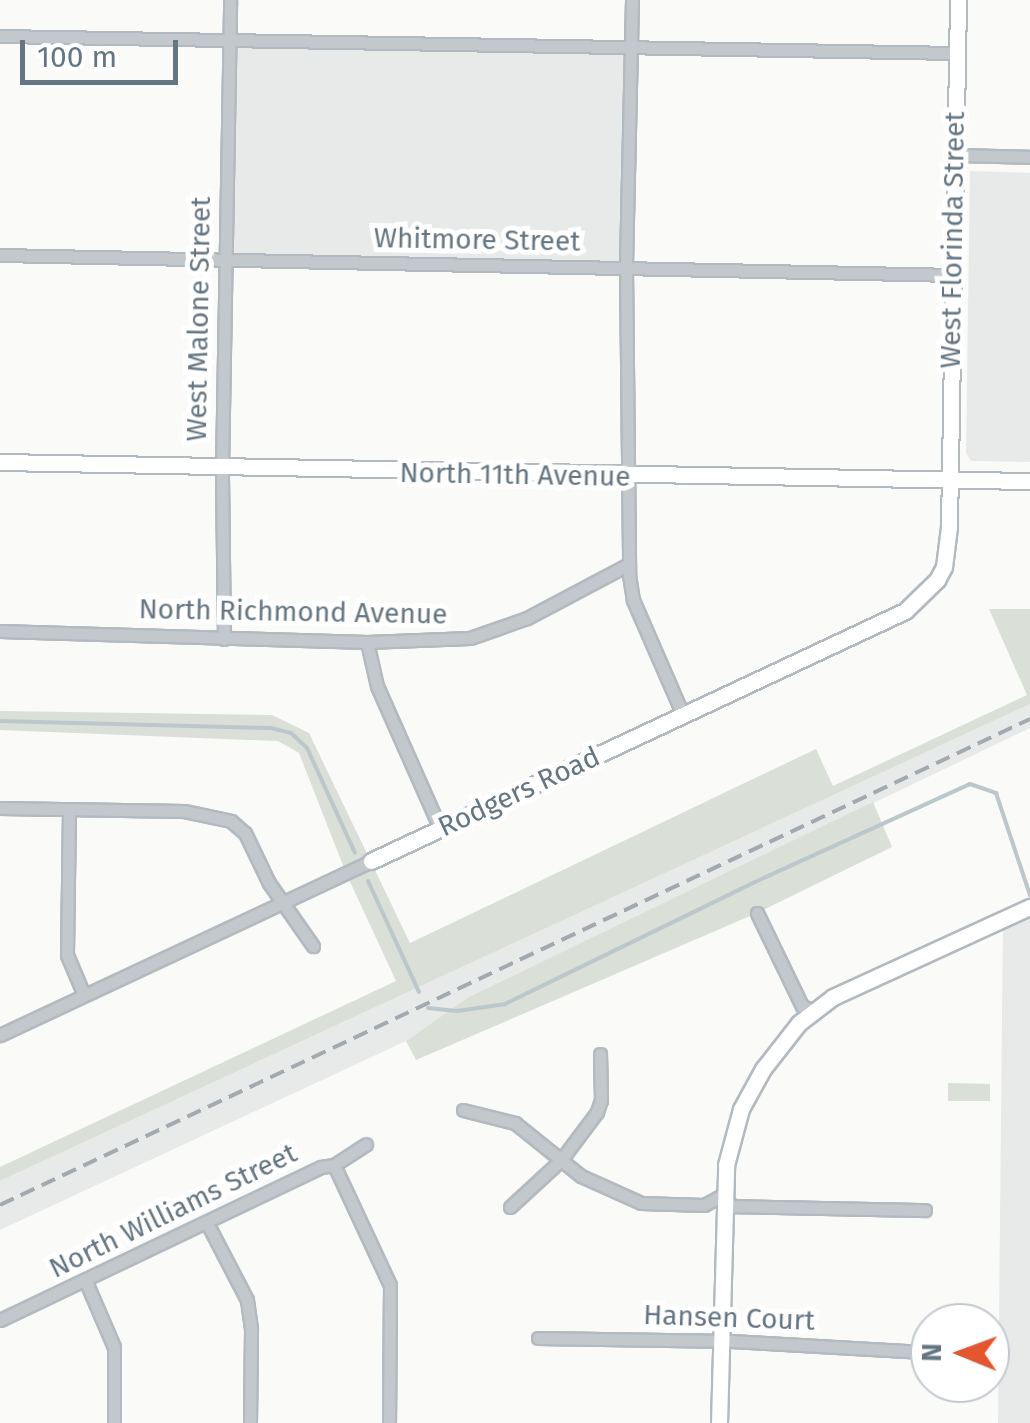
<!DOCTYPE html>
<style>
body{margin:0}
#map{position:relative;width:1030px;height:1423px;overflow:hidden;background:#fafaf8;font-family:"Fira Sans",sans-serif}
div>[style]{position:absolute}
.built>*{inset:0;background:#e8e9e9}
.green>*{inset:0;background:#dadfd7}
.stream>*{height:4px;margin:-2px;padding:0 2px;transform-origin:2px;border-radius:2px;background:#bbc7cb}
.roads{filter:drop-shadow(2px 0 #b3babf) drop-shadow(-2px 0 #b3babf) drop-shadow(0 2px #b3babf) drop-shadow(0 -2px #b3babf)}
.street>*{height:11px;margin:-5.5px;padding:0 5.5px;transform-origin:5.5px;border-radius:5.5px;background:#c3c8cc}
.secondary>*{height:15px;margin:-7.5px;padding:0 7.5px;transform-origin:7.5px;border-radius:7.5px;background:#fff}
.rail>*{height:4px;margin-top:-2px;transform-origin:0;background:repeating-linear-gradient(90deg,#a2aab0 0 15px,transparent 0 23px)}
span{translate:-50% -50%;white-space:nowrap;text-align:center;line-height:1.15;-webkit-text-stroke:10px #fff;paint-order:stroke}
.street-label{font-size:28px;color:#657683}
.north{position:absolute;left:910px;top:1303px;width:100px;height:100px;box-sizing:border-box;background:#fff;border:2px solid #c1c8cd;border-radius:50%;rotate:271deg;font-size:28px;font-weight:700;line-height:40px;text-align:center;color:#657683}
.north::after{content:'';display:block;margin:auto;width:35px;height:45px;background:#e4572e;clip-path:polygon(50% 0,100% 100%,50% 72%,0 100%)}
.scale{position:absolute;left:20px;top:40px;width:158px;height:45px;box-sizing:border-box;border:5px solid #657683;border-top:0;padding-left:12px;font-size:30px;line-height:35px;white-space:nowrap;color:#657683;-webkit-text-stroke:8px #fff;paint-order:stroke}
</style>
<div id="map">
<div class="built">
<div style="clip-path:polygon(229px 40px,631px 47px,626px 268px,225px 260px)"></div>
<div style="clip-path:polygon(970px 171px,1030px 173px,1030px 462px,971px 461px,966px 453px)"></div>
<div style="clip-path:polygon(1030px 704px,1030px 728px,467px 998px,406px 1041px,0 1230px,0 1181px)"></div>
<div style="clip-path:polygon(1030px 907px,1030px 1423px,998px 1423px,1003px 919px)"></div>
</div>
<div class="green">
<div style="clip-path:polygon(989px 609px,1030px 609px,1030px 704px,0 1181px,0 1167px,396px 981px,346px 873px,299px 753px,278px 741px,0 730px,0 711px,272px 715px,309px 733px,410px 943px,816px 749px,833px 786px,1027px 695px)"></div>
<div style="clip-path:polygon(873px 802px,892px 847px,757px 913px,416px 1060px,406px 1041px,467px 998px)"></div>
<div style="clip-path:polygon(948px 1083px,990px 1084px,990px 1101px,948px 1101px)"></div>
</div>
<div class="stream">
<div style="left:0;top:721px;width:271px;rotate:1.5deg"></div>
<div style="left:271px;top:728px;width:21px;rotate:14deg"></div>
<div style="left:291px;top:733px;width:22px;rotate:43deg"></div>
<div style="left:307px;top:748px;width:115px;rotate:65.4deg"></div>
<div style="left:368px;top:881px;width:122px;rotate:65.3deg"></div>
<div style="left:428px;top:1008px;width:29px;rotate:6deg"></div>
<div style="left:457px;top:1011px;width:49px;rotate:-8.3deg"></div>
<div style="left:505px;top:1004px;width:278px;rotate:-26deg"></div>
<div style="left:755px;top:882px;width:236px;rotate:-24.5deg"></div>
<div style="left:970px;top:784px;width:28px;rotate:19deg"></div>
<div style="left:996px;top:793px;width:108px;rotate:71.6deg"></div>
</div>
<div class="roads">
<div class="street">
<div style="left:632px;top:0;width:268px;rotate:91.3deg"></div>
<div style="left:626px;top:268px;width:307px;rotate:89.4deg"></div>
<div style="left:629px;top:575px;width:25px;rotate:81deg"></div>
<div style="left:633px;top:600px;width:125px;rotate:66.5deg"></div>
<div style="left:0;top:36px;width:957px;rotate:1.02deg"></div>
<div style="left:955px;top:155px;width:75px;rotate:1.5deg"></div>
<div style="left:0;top:255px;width:952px;rotate:1.2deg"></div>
<div style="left:0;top:631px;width:367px;rotate:1.7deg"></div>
<div style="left:367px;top:642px;width:103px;rotate:-2.2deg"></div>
<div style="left:470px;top:638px;width:60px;rotate:-19.3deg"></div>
<div style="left:527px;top:618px;width:115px;rotate:-27.9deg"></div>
<div style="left:224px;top:639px;width:170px;rotate:-90.7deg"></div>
<div style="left:222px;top:469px;width:469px;rotate:-89deg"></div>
<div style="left:367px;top:642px;width:45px;rotate:77.2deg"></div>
<div style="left:377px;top:686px;width:155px;rotate:66.1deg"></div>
<div style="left:0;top:808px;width:184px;rotate:0.9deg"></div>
<div style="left:184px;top:811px;width:48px;rotate:12deg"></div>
<div style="left:231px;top:821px;width:18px;rotate:41deg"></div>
<div style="left:245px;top:833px;width:55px;rotate:64.4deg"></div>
<div style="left:269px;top:883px;width:77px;rotate:55.1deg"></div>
<div style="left:69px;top:810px;width:145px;rotate:90.8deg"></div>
<div style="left:67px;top:955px;width:43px;rotate:67deg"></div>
<div style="left:757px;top:913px;width:103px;rotate:64.2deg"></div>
<div style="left:802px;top:1006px;width:11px;rotate:22deg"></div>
<div style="left:0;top:1035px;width:410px;rotate:-25.1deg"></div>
<div style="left:463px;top:1110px;width:54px;rotate:14deg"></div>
<div style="left:515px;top:1123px;width:85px;rotate:38.8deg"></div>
<div style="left:581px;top:1176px;width:66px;rotate:24.2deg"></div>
<div style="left:641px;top:1203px;width:63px;rotate:1.8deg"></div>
<div style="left:704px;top:1205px;width:21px;rotate:-28deg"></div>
<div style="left:723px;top:1195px;width:14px;rotate:51deg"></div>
<div style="left:732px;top:1206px;width:193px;rotate:1.2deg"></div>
<div style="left:334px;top:1165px;width:132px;rotate:65deg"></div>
<div style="left:390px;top:1285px;width:138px;rotate:90.4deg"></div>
<div style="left:510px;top:1207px;width:69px;rotate:-42.7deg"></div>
<div style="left:561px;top:1160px;width:60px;rotate:-53.1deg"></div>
<div style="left:597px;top:1112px;width:13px;rotate:-72deg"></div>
<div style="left:601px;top:1100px;width:46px;rotate:-91.2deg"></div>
<div style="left:207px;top:1223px;width:87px;rotate:62.5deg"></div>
<div style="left:247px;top:1300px;width:30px;rotate:82deg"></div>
<div style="left:251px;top:1330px;width:93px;rotate:90.6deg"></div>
<div style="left:86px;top:1282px;width:71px;rotate:66.7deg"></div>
<div style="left:114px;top:1347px;width:76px;rotate:90deg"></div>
<div style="left:0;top:1320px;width:356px;rotate:-25.5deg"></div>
<div style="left:321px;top:1167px;width:13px;rotate:-9deg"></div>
<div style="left:334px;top:1165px;width:38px;rotate:-33deg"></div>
<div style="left:538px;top:1338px;width:193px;rotate:0.9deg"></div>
<div style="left:731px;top:1341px;width:188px;rotate:3.3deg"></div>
</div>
<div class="secondary">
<div style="left:0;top:462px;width:1030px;rotate:1.06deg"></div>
<div style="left:371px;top:861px;width:590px;rotate:-25.09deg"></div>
<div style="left:905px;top:611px;width:45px;rotate:-44.1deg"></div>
<div style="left:937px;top:580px;width:15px;rotate:-62deg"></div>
<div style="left:944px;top:567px;width:40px;rotate:-82.9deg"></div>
<div style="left:949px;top:527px;width:527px;rotate:-89.02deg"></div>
<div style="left:719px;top:1423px;width:258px;rotate:-88.4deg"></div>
<div style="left:726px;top:1165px;width:58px;rotate:-75deg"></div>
<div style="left:741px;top:1109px;width:46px;rotate:-61.2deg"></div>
<div style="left:763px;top:1069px;width:58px;rotate:-52deg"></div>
<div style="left:799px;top:1023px;width:43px;rotate:-37.4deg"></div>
<div style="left:833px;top:997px;width:217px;rotate:-24.6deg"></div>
</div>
</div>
<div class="rail">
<div style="left:0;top:1205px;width:1139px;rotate:-25.26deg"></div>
</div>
<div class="street-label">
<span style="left:477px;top:240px;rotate:1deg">Whitmore Street</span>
<span style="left:953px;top:240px;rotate:-89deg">West Florinda Street</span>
<span style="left:199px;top:319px;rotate:-89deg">West Malone Street</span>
<span style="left:515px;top:475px;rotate:1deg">North 11th Avenue</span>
<span style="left:293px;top:612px;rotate:1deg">North Richmond Avenue</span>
<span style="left:519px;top:792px;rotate:-25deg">Rodgers Road</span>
<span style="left:173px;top:1211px;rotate:-26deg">North Williams Street</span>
<span style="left:729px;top:1318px;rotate:2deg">Hansen Court</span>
</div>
<div class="north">N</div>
<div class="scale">100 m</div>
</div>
